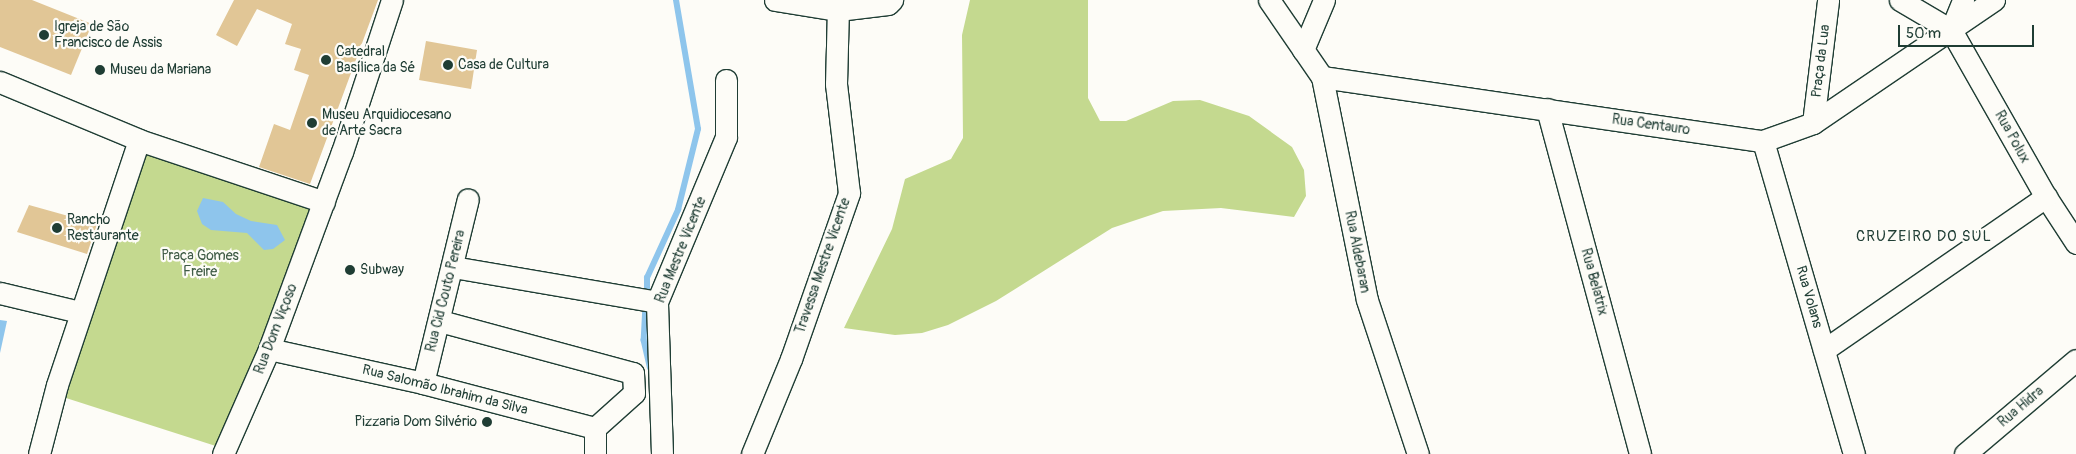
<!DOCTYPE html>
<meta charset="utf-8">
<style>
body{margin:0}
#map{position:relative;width:2076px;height:454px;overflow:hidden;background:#fdfcf7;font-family:Pangolin,sans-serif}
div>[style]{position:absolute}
.green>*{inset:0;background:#c4d98f}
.water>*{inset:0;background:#8ec5ec}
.stream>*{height:5.5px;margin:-2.75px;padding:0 2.75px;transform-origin:2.75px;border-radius:2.75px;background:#8ec5ec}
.building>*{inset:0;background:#e1c696}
.roads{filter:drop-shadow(1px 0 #1f3d34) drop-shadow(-1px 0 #1f3d34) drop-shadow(0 1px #1f3d34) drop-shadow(0 -1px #1f3d34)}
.minor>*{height:21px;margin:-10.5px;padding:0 10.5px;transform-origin:10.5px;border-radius:10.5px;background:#fdfcf7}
.dots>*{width:14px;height:14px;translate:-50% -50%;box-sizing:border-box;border:2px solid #fdfcf7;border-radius:50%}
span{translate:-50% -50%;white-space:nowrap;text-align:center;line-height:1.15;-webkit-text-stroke:4.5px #fdfcf7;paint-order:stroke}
.poi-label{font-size:14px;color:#1f3d34}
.left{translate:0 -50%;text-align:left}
.right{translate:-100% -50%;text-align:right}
.street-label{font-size:14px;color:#1f3d34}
.park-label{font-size:14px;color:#405c46}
.neighbourhood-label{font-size:15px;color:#1f3d34;letter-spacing:1px}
.scale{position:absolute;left:1898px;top:25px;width:136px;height:22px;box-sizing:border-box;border:2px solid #1f3d34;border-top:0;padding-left:6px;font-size:15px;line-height:18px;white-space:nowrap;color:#1f3d34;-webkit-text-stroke:4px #fdfcf7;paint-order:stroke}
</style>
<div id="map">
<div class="green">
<div style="clip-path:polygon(970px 0,1088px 0,1088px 98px,1100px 121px,1126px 121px,1173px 101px,1200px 100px,1249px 116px,1292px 147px,1304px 170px,1306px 196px,1294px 217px,1221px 208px,1163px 211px,1112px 228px,996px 301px,948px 325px,922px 333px,895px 335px,844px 328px,892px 229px,905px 179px,951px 159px,963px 138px,962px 35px)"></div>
<div style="clip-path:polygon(142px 146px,320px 213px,222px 448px,66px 398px)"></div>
</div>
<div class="water">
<div style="clip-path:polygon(203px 198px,223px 202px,236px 214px,251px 221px,277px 225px,285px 240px,273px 249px,264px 250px,247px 233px,211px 230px,202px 224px,197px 211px)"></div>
<div style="clip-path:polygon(0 320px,7px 321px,0 353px)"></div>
</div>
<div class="stream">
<div style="left:647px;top:295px;width:17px;rotate:-90deg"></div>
<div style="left:647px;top:278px;width:75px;rotate:-65.5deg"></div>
<div style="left:678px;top:210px;width:83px;rotate:-76.1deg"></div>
<div style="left:698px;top:129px;width:131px;rotate:-99.7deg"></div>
<div style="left:646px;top:305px;width:35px;rotate:93deg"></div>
<div style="left:644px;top:340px;width:28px;rotate:77deg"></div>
</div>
<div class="building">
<div style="clip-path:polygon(0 0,32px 0,92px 24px,71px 75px,0 47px)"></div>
<div style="clip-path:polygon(234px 0,378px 0,310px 184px,259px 167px,274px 124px,290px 130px,309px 75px,294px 70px,301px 49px,285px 44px,292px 24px,257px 9px,237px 46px,216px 35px)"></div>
<div style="clip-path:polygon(426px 41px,477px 50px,471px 89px,419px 80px)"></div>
<div style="clip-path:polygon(29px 205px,97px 224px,87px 254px,17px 232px)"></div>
</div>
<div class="roads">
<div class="minor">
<div style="left:775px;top:0;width:64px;rotate:9deg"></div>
<div style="left:838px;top:10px;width:50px;rotate:-6.8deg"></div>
<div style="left:888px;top:4px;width:6px;rotate:-45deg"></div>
<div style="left:1269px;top:0;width:93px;rotate:55.5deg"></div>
<div style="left:1322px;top:77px;width:227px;rotate:78.6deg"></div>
<div style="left:1367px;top:300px;width:162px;rotate:71.7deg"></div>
<div style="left:1900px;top:0;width:59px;rotate:30.5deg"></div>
<div style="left:1951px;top:30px;width:192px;rotate:60.4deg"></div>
<div style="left:2046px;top:197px;width:55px;rotate:56.9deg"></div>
<div style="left:1951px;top:30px;width:32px;rotate:-68deg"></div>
<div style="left:1303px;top:50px;width:54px;rotate:-67.2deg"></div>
<div style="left:1322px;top:77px;width:446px;rotate:8.3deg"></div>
<div style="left:1763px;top:141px;width:53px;rotate:-19.8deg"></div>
<div style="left:1813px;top:123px;width:219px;rotate:-34.2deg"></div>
<div style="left:0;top:82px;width:151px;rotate:22.6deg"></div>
<div style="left:139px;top:140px;width:195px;rotate:18.5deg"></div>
<div style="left:1547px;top:109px;width:357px;rotate:74.9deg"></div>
<div style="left:1813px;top:123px;width:124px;rotate:-83deg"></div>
<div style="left:1763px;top:141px;width:326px;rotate:73.8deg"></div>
<div style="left:453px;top:267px;width:207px;rotate:9.7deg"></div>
<div style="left:0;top:293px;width:82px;rotate:13.4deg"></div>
<div style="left:440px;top:321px;width:200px;rotate:15.1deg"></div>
<div style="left:633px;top:373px;width:20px;rotate:87deg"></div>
<div style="left:634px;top:393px;width:52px;rotate:138.1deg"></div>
<div style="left:269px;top:349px;width:158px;rotate:12.4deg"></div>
<div style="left:423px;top:383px;width:178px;rotate:14.7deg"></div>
<div style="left:595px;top:428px;width:26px;rotate:90deg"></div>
<div style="left:1824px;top:350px;width:270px;rotate:-34.6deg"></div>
<div style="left:423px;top:383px;width:189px;rotate:-76.3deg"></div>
<div style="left:39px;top:454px;width:71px;rotate:-75.4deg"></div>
<div style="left:57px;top:385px;width:258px;rotate:-71.5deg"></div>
<div style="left:223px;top:454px;width:115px;rotate:-66.3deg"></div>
<div style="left:269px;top:349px;width:210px;rotate:-69.7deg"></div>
<div style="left:342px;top:152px;width:160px;rotate:-71.8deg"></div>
<div style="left:662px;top:454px;width:152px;rotate:-91.9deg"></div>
<div style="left:657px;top:302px;width:179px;rotate:-67.3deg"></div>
<div style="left:726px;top:137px;width:57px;rotate:-90deg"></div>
<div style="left:752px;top:454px;width:103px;rotate:-67.7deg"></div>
<div style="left:791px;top:359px;width:176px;rotate:-70.7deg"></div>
<div style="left:849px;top:193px;width:110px;rotate:-96.8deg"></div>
<div style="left:836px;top:84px;width:74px;rotate:-88.5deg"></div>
<div style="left:1965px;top:454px;width:145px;rotate:-40.3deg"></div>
</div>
</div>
<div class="dots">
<div style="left:44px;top:35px;background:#1f3d34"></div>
<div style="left:326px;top:60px;background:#1f3d34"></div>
<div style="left:448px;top:65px;background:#1f3d34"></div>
<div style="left:100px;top:70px;background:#1f3d34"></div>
<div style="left:312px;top:123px;background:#1f3d34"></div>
<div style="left:57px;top:228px;background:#1f3d34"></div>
<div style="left:350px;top:270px;background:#1f3d34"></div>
<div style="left:487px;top:422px;background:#1f3d34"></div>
</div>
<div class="poi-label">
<span class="left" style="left:54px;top:35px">Igreja de São<br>Francisco de Assis</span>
<span class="left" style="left:336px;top:60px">Catedral<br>Basílica da Sé</span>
<span class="left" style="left:458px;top:65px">Casa de Cultura</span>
<span class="left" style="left:110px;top:70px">Museu da Mariana</span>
<span class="left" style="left:322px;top:123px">Museu Arquidiocesano<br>de Arte Sacra</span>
<span class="left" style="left:67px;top:228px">Rancho<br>Restaurante</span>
<span class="left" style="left:360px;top:270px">Subway</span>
<span class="right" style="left:477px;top:422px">Pizzaria Dom Silvério</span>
</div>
<div class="street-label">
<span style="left:1821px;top:61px;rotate:-83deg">Praça da Lua</span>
<span style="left:1651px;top:125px;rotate:8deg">Rua Centauro</span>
<span style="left:2012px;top:137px;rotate:61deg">Rua Polux</span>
<span style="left:681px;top:250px;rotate:-68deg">Rua Mestre Vicente</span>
<span style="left:1357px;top:252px;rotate:79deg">Rua Aldebaran</span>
<span style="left:823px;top:266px;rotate:-71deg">Travessa Mestre Vicente</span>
<span style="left:1594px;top:282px;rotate:75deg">Rua Belatrix</span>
<span style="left:446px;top:291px;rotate:-76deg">Rua Cid Couto Pereira</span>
<span style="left:1809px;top:297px;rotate:74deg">Rua Volans</span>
<span style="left:276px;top:329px;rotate:-69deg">Rua Dom Viçoso</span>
<span style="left:445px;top:390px;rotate:14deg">Rua Salomão Ibrahim da Silva</span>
<span style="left:2021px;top:407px;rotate:-40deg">Rua Hidra</span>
</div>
<div class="park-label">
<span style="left:200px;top:264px">Praça Gomes<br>Freire</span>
</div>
<div class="neighbourhood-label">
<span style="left:1924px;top:237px">CRUZEIRO DO SUL</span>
</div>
<div class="scale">50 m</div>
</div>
